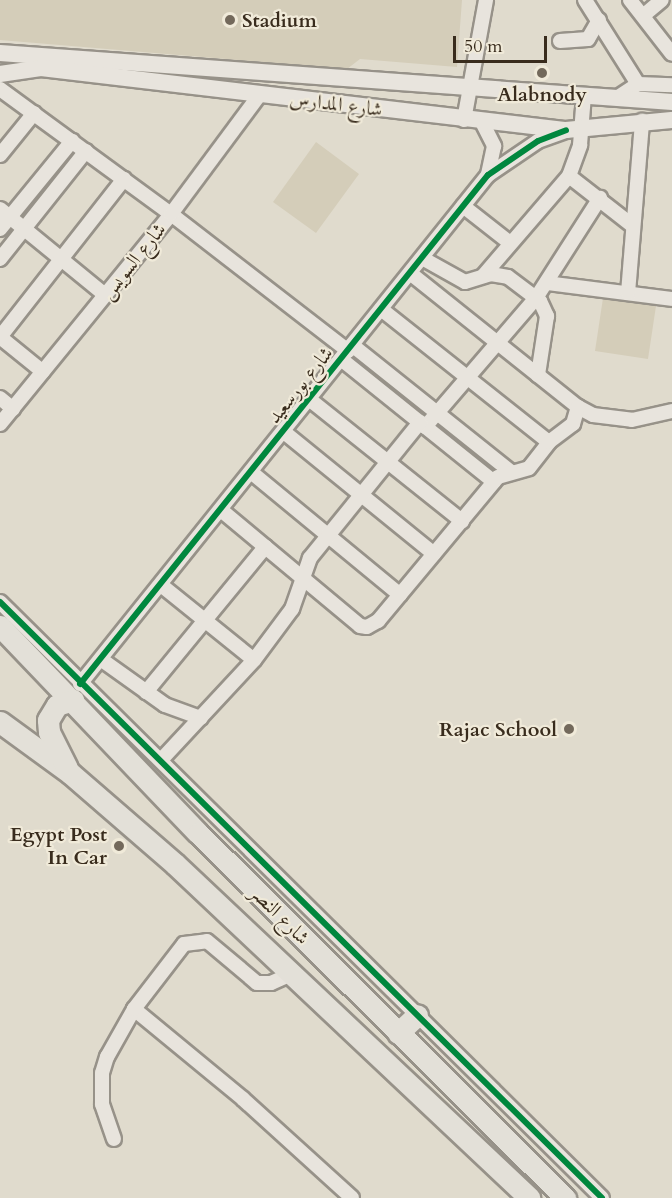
<!DOCTYPE html>
<meta charset="utf-8">
<style>
body{margin:0}
#map{position:relative;width:672px;height:1198px;overflow:hidden;background:#e0dbcd;font-family:Cardo,Amiri,serif}
div>[style]{position:absolute}
.green>*{inset:0;background:#d4cdb9}
.roads{filter:drop-shadow(2px 0 #979289) drop-shadow(-2px 0 #979289) drop-shadow(0 2px #979289) drop-shadow(0 -2px #979289)}
.minor>*{height:14px;margin:-7px;padding:0 7px;transform-origin:7px;border-radius:7px;background:#e8e4dd}
.tertiary>*{height:16px;margin:-8px;padding:0 8px;transform-origin:8px;border-radius:8px;background:#e8e4dd}
.primary>*{height:21px;margin:-10.5px;padding:0 10.5px;transform-origin:10.5px;border-radius:10.5px;background:#e3e0d8}
.cycleway>*{height:6px;margin:-3px;padding:0 3px;transform-origin:3px;border-radius:3px;background:#00873e}
.dots>*{width:16px;height:16px;translate:-50% -50%;box-sizing:border-box;border:3px solid #f0ead9;border-radius:50%}
span{translate:-50% -50%;white-space:nowrap;text-align:center;line-height:1.15;-webkit-text-stroke:4.5px #f0ead9;paint-order:stroke}
.poi-label{font-size:20px;color:#392c1d;font-weight:700}
.left{translate:0 -50%;text-align:left}
.right{translate:-100% -50%;text-align:right}
.street-label{font-size:20px;color:#392c1d}
.scale{position:absolute;left:453px;top:36px;width:94px;height:27px;box-sizing:border-box;border:3px solid #392c1d;border-top:0;padding-left:8px;font-size:18px;line-height:21px;white-space:nowrap;color:#392c1d;-webkit-text-stroke:4px #f0ead9;paint-order:stroke}
</style>
<div id="map">
<div class="green">
<div style="clip-path:polygon(0 0,462px 0,457px 67px,360px 59px,347px 69px,0 40px)"></div>
<div style="clip-path:polygon(316px 142px,359px 174px,316px 233px,273px 202px)"></div>
<div style="clip-path:polygon(603px 298px,656px 306px,648px 359px,595px 351px)"></div>
</div>
<div class="roads">
<div class="minor">
<div style="left:585px;top:0;width:99px;rotate:57.8deg"></div>
<div style="left:630px;top:0;width:68px;rotate:52.1deg"></div>
<div style="left:644px;top:15px;width:23px;rotate:-40deg"></div>
<div style="left:560px;top:41px;width:28px;rotate:-4deg"></div>
<div style="left:588px;top:39px;width:22px;rotate:-60deg"></div>
<div style="left:0;top:89px;width:212px;rotate:36.2deg"></div>
<div style="left:171px;top:214px;width:224px;rotate:37.7deg"></div>
<div style="left:618px;top:97px;width:24px;rotate:-33deg"></div>
<div style="left:638px;top:84px;width:34px;rotate:2deg"></div>
<div style="left:464px;top:120px;width:122px;rotate:-79.6deg"></div>
<div style="left:482px;top:122px;width:27px;rotate:63deg"></div>
<div style="left:494px;top:146px;width:30px;rotate:102deg"></div>
<div style="left:0;top:155px;width:54px;rotate:-51deg"></div>
<div style="left:569px;top:176px;width:81px;rotate:38deg"></div>
<div style="left:463px;top:206px;width:60px;rotate:38.2deg"></div>
<div style="left:0;top:209px;width:136px;rotate:39.3deg"></div>
<div style="left:0;top:229px;width:114px;rotate:-50.7deg"></div>
<div style="left:422px;top:258px;width:49px;rotate:29.2deg"></div>
<div style="left:465px;top:282px;width:27px;rotate:-17deg"></div>
<div style="left:491px;top:274px;width:17px;rotate:10deg"></div>
<div style="left:508px;top:277px;width:40px;rotate:37deg"></div>
<div style="left:540px;top:301px;width:17px;rotate:65deg"></div>
<div style="left:547px;top:316px;width:60px;rotate:98.7deg"></div>
<div style="left:0;top:259px;width:138px;rotate:-51.5deg"></div>
<div style="left:410px;top:273px;width:215px;rotate:38.6deg"></div>
<div style="left:578px;top:407px;width:17px;rotate:28deg"></div>
<div style="left:593px;top:415px;width:39px;rotate:7deg"></div>
<div style="left:632px;top:420px;width:41px;rotate:-12.7deg"></div>
<div style="left:483px;top:276px;width:132px;rotate:-49.3deg"></div>
<div style="left:569px;top:176px;width:33px;rotate:-70deg"></div>
<div style="left:580px;top:145px;width:50px;rotate:-85.4deg"></div>
<div style="left:547px;top:283px;width:126px;rotate:7.3deg"></div>
<div style="left:628px;top:293px;width:173px;rotate:-85.3deg"></div>
<div style="left:381px;top:309px;width:214px;rotate:38.4deg"></div>
<div style="left:0;top:337px;width:201px;rotate:-51.9deg"></div>
<div style="left:0;top:337px;width:55px;rotate:39.1deg"></div>
<div style="left:352px;top:345px;width:202px;rotate:38.6deg"></div>
<div style="left:341px;top:359px;width:196px;rotate:38.8deg"></div>
<div style="left:0;top:398px;width:17px;rotate:40deg"></div>
<div style="left:309px;top:399px;width:196px;rotate:38.6deg"></div>
<div style="left:0;top:424px;width:271px;rotate:-50.8deg"></div>
<div style="left:171px;top:214px;width:149px;rotate:-53.4deg"></div>
<div style="left:425px;top:427px;width:170px;rotate:-49.3deg"></div>
<div style="left:536px;top:298px;width:119px;rotate:-57.4deg"></div>
<div style="left:284px;top:432px;width:193px;rotate:39.1deg"></div>
<div style="left:251px;top:472px;width:193px;rotate:39.5deg"></div>
<div style="left:221px;top:510px;width:181px;rotate:39.8deg"></div>
<div style="left:360px;top:626px;width:7px;rotate:8deg"></div>
<div style="left:367px;top:627px;width:13px;rotate:-29deg"></div>
<div style="left:378px;top:621px;width:187px;rotate:-50.2deg"></div>
<div style="left:498px;top:477px;width:32px;rotate:-16deg"></div>
<div style="left:529px;top:468px;width:33px;rotate:-52deg"></div>
<div style="left:549px;top:442px;width:30px;rotate:-37deg"></div>
<div style="left:573px;top:424px;width:18px;rotate:-74deg"></div>
<div style="left:161px;top:585px;width:119px;rotate:38.9deg"></div>
<div style="left:0;top:602px;width:847px;rotate:44.71deg"></div>
<div style="left:102px;top:660px;width:77px;rotate:35.5deg"></div>
<div style="left:165px;top:705px;width:38px;rotate:20deg"></div>
<div style="left:80px;top:684px;width:652px;rotate:-51.29deg"></div>
<div style="left:488px;top:175px;width:60px;rotate:-34.2deg"></div>
<div style="left:538px;top:141px;width:29px;rotate:-20deg"></div>
<div style="left:146px;top:692px;width:188px;rotate:-50.6deg"></div>
<div style="left:161px;top:760px;width:137px;rotate:-47.1deg"></div>
<div style="left:254px;top:660px;width:64px;rotate:-53.3deg"></div>
<div style="left:292px;top:609px;width:54px;rotate:-70.6deg"></div>
<div style="left:310px;top:558px;width:175px;rotate:-51deg"></div>
<div style="left:134px;top:1009px;width:141px;rotate:39.5deg"></div>
<div style="left:243px;top:1099px;width:147px;rotate:42.2deg"></div>
<div style="left:114px;top:1139px;width:37px;rotate:-109deg"></div>
<div style="left:102px;top:1104px;width:31px;rotate:-90deg"></div>
<div style="left:102px;top:1073px;width:17px;rotate:-73deg"></div>
<div style="left:107px;top:1057px;width:55px;rotate:-60.6deg"></div>
<div style="left:134px;top:1009px;width:82px;rotate:-52.4deg"></div>
<div style="left:184px;top:944px;width:23px;rotate:-7deg"></div>
<div style="left:207px;top:941px;width:65px;rotate:40deg"></div>
<div style="left:257px;top:983px;width:14px"></div>
<div style="left:271px;top:983px;width:22px;rotate:-24deg"></div>
</div>
<div class="tertiary">
<div style="left:0;top:53px;width:674px;rotate:4.17deg"></div>
<div style="left:0;top:74px;width:41px;rotate:-8.3deg"></div>
<div style="left:41px;top:68px;width:529px;rotate:6.74deg"></div>
<div style="left:566px;top:130px;width:106px;rotate:-5.4deg"></div>
</div>
<div class="primary">
<div style="left:0;top:626px;width:286px;rotate:46.3deg"></div>
<div style="left:198px;top:833px;width:518px;rotate:44.84deg"></div>
<div style="left:0;top:722px;width:87px;rotate:36.1deg"></div>
<div style="left:70px;top:773px;width:139px;rotate:40.9deg"></div>
<div style="left:175px;top:864px;width:487px;rotate:43.3deg"></div>
<div style="left:67px;top:768px;width:40px;rotate:-116.6deg"></div>
<div style="left:49px;top:732px;width:12px;rotate:-95deg"></div>
<div style="left:48px;top:720px;width:17px;rotate:-59deg"></div>
<div style="left:57px;top:705px;width:17px;rotate:-17deg"></div>
<div style="left:398px;top:1033px;width:26px;rotate:-43deg"></div>
</div>
</div>
<div class="cycleway">
<div style="left:0;top:602px;width:847px;rotate:44.71deg"></div>
<div style="left:80px;top:684px;width:652px;rotate:-51.29deg"></div>
<div style="left:488px;top:175px;width:60px;rotate:-34.2deg"></div>
<div style="left:538px;top:141px;width:30px;rotate:-21deg"></div>
</div>
<div class="dots">
<div style="left:230px;top:20px;background:#73695b"></div>
<div style="left:542px;top:73px;background:#73695b"></div>
<div style="left:569px;top:729px;background:#73695b"></div>
<div style="left:119px;top:846px;background:#73695b"></div>
</div>
<div class="poi-label">
<span class="left" style="left:242px;top:20px">Stadium</span>
<span style="left:542px;top:94px">Alabnody</span>
<span class="right" style="left:557px;top:729px">Rajac School</span>
<span class="right" style="left:107px;top:846px">Egypt Post<br>In Car</span>
</div>
<div class="street-label">
<span style="left:336px;top:104px;rotate:7deg">شارع المدارس</span>
<span style="left:133px;top:261px;rotate:-51deg">شارع السويس</span>
<span style="left:300px;top:385px;rotate:-51deg">شارع بورسعيد</span>
<span style="left:280px;top:915px;rotate:45deg">شارع النصر</span>
</div>
<div class="scale">50 m</div>
</div>
